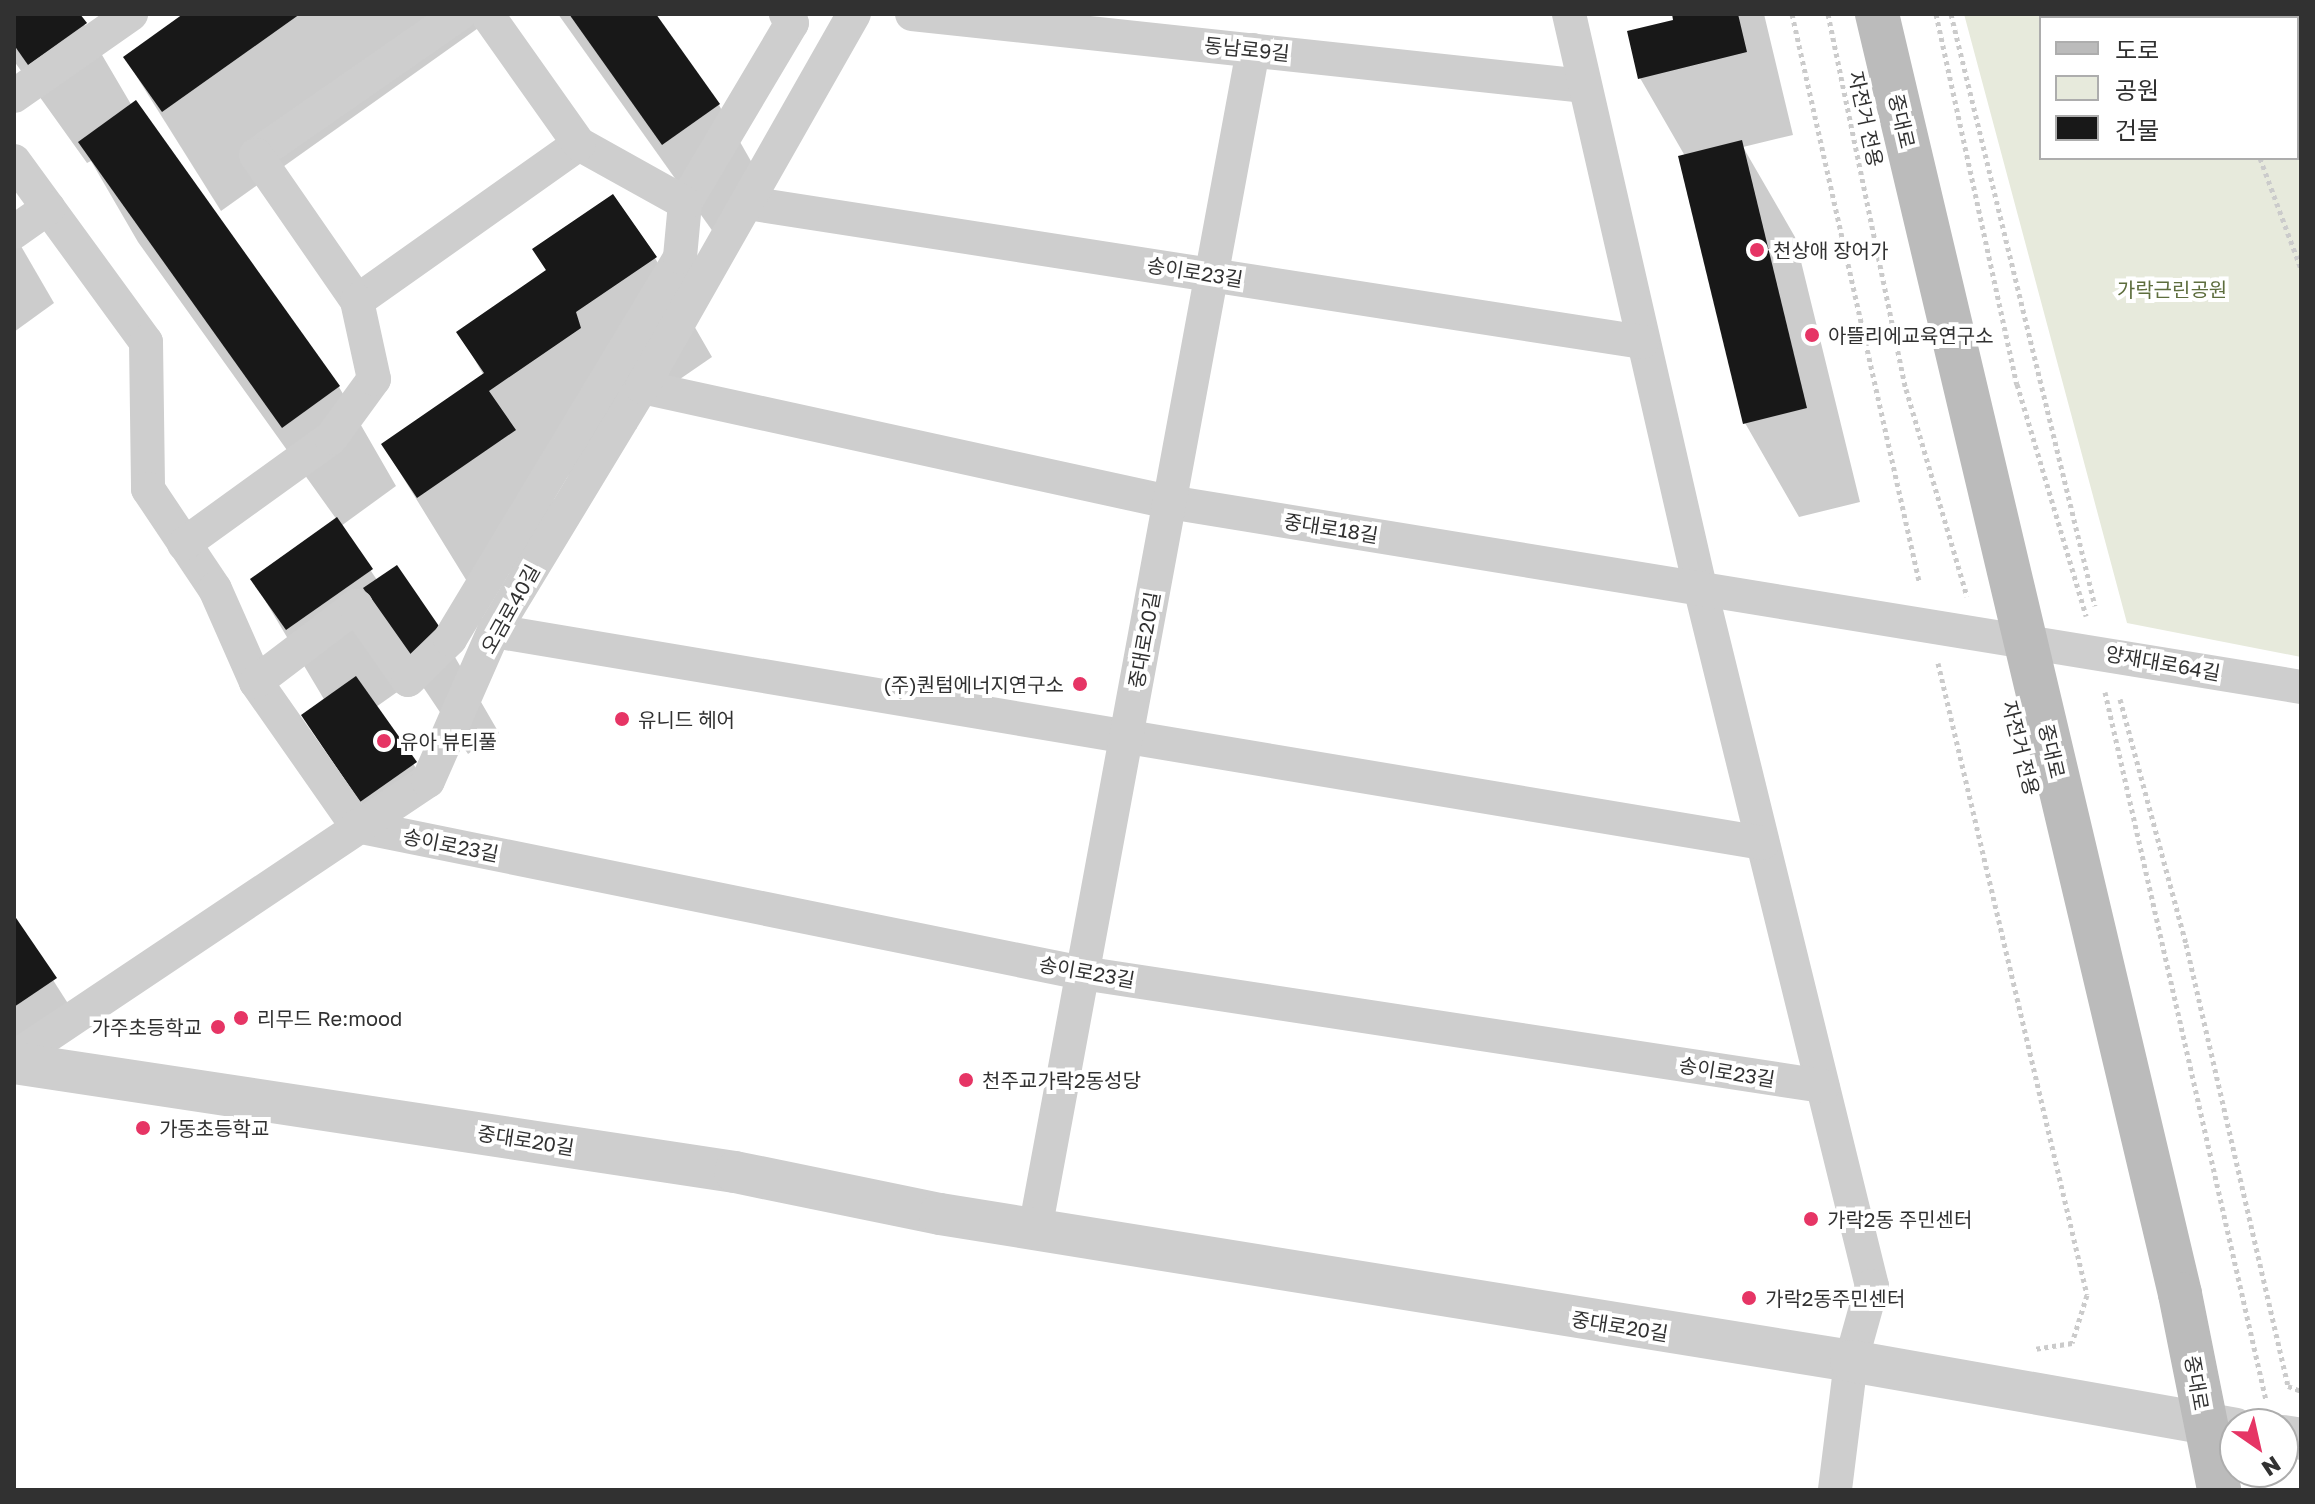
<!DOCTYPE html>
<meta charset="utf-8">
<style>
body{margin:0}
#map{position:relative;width:2315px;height:1504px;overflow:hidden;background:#fff;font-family:"Golos Text","Noto Sans KR",sans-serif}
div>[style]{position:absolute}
.green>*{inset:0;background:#e7eadc}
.shadow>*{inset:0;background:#0003}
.building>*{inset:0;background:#181818}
.path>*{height:5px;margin-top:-2.5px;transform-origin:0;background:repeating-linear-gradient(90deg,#cbcbcb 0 4px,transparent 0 8px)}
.minor>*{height:34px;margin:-17px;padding:0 17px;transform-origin:17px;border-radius:17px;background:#cecece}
.tertiary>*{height:42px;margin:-21px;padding:0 21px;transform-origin:21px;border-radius:21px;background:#cecece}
.secondary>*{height:44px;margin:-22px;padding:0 22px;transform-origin:22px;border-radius:22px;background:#bbb}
.dots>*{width:22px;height:22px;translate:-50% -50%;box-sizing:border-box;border:4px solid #fff;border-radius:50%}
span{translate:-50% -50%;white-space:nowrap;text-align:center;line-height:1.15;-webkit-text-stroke:8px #fff;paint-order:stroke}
.street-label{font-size:20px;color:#313131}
.poi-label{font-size:20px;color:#313131}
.left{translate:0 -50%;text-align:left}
.right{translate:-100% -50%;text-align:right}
.park-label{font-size:20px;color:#5d6d3d}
.frame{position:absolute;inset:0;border:16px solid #313131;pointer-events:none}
.legend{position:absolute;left:2039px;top:16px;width:260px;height:144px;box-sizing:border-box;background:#fff;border:2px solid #adadad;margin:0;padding:10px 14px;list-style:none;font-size:24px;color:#313131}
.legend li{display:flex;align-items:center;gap:16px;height:40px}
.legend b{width:40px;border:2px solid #adadad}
.north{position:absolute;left:2219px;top:1408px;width:80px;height:80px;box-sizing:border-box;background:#fff;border:2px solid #adadad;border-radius:50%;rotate:146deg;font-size:22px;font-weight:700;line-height:32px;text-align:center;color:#313131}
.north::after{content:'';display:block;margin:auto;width:28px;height:36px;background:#e63565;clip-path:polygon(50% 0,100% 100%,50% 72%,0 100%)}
</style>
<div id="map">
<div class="green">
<div style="clip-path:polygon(evenodd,1964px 14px,2301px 14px,2301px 657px,2127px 623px,1964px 14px,2041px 18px,2297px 18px,2297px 158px,2041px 158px,2041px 18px)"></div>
</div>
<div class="shadow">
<div style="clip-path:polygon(14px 14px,78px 14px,132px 106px,339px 387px,396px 486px,341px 526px,377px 580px,441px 633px,499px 733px,468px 754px,417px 678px,376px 707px,429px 788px,376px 825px,303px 716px,325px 701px,253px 580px,337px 520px,138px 242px,91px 161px,87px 163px,14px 61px)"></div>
<div style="clip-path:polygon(187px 14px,498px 14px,221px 211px,125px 58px)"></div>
<div style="clip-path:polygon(558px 14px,654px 14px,719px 105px,776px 205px,721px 243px)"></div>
<div style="clip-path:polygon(1674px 14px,1764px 14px,1793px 135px,1743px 147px,1795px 237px,1860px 502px,1799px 517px,1745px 423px,1685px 156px,1640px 78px,1676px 22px)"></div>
<div style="clip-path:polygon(14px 234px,54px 303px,14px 332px)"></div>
<div style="clip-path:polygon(534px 250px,655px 258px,712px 357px,632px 412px,637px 428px,548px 490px,571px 530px,476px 596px,383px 445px,484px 376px,459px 332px,547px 272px)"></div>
<div style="clip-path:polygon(14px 919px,76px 1016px,14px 1048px)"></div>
</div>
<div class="building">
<div style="clip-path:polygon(14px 14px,80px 14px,87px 23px,28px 65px,14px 45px)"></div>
<div style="clip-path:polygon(183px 14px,300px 14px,162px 112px,123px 57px)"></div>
<div style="clip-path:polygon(569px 14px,656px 14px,720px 104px,662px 145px)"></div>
<div style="clip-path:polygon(1672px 14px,1738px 14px,1747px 52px,1638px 79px,1627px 31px,1673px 20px)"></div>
<div style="clip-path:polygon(136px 100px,340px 386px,282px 428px,78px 142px)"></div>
<div style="clip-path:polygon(1742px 140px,1807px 408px,1743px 424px,1678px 156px)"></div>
<div style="clip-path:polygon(613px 194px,657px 257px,576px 312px,581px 328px,489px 391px,516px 430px,417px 498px,381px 444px,484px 373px,456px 332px,546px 270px,532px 249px)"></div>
<div style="clip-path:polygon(337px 517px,373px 569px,286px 630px,250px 579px)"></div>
<div style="clip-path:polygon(397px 565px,443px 632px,409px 656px,363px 588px)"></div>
<div style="clip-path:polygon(356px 676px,417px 762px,360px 802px,301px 715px)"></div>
<div style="clip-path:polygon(14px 915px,57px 978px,14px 1007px)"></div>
</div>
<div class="path">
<div style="left:1792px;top:14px;width:581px;rotate:77.37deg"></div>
<div style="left:1828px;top:14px;width:383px;rotate:78.3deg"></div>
<div style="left:1906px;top:389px;width:216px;rotate:73.6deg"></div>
<div style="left:1936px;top:14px;width:379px;rotate:77.7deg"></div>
<div style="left:2017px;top:384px;width:242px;rotate:73.4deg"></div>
<div style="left:1951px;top:14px;width:609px;rotate:76.33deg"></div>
<div style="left:2215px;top:14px;width:4px;rotate:76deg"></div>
<div style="left:2260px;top:158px;width:118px;rotate:69.7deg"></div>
<div style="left:1938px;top:663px;width:649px;rotate:76.73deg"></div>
<div style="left:2087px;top:1295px;width:50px;rotate:107.4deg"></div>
<div style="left:2072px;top:1343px;width:38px;rotate:171deg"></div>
<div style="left:2105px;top:692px;width:726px;rotate:77.19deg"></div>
<div style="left:2120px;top:699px;width:254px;rotate:74.9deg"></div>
<div style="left:2186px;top:944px;width:454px;rotate:77deg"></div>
<div style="left:2288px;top:1386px;width:14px;rotate:21deg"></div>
</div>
<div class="minor">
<div style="left:459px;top:14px;width:247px;rotate:145.2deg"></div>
<div style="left:256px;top:155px;width:178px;rotate:55.3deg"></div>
<div style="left:357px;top:301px;width:272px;rotate:-35.3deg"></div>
<div style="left:912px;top:14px;width:675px;rotate:6.12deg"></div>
<div style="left:1569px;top:14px;width:588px;rotate:77.12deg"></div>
<div style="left:1700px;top:587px;width:720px;rotate:76.18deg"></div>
<div style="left:1872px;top:1286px;width:78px;rotate:105.6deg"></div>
<div style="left:1851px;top:1361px;width:130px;rotate:97.1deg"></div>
<div style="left:14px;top:96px;width:143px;rotate:-35deg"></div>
<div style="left:14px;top:161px;width:224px;rotate:53.9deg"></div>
<div style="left:146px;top:342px;width:147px;rotate:89.2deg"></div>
<div style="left:148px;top:489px;width:120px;rotate:56.2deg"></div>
<div style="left:215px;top:589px;width:102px;rotate:66.2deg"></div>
<div style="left:256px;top:682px;width:176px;rotate:55deg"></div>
<div style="left:357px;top:826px;width:740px;rotate:11.46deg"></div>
<div style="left:1082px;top:973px;width:749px;rotate:8.68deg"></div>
<div style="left:685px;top:203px;width:209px;rotate:-59.3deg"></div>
<div style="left:792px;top:23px;width:11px;rotate:-124deg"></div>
<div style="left:748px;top:203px;width:905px;rotate:8.84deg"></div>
<div style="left:14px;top:232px;width:42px;rotate:-35.2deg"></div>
<div style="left:642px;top:387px;width:539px;rotate:12.31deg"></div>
<div style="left:1169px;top:502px;width:1147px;rotate:9.28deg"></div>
<div style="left:184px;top:544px;width:181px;rotate:-35.8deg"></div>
<div style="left:331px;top:438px;width:73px;rotate:-53.9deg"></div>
<div style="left:374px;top:379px;width:80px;rotate:-102.3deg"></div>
<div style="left:494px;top:631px;width:1286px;rotate:9.49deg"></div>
<div style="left:256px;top:682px;width:126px;rotate:-37.2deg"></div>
<div style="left:356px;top:606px;width:90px;rotate:54.9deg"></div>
<div style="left:408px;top:680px;width:59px;rotate:-44.3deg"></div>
<div style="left:450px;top:639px;width:446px;rotate:-58.9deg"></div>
<div style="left:680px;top:257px;width:54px;rotate:-84.7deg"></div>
<div style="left:685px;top:203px;width:121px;rotate:-150.9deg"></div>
<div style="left:579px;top:144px;width:159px;rotate:-125.3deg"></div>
<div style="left:14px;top:1058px;width:498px;rotate:-33.8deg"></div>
<div style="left:428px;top:781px;width:164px;rotate:-66.3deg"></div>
<div style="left:494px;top:631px;width:285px;rotate:-58.8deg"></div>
<div style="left:642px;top:387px;width:429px;rotate:-60.4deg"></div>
<div style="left:1035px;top:1230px;width:1200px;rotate:-79.53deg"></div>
</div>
<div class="tertiary">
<div style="left:14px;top:1063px;width:729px;rotate:8.6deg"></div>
<div style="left:735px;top:1172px;width:209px;rotate:11.6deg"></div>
<div style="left:940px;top:1214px;width:923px;rotate:9.17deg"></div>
<div style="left:1851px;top:1361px;width:390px;rotate:10deg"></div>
<div style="left:2283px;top:1436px;width:18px;rotate:9deg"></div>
</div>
<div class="secondary">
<div style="left:1877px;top:14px;width:1315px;rotate:76.68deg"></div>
<div style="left:2180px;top:1294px;width:200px;rotate:78.7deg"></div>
</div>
<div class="dots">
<div style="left:1757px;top:250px;background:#e63565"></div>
<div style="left:1812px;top:335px;background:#e63565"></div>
<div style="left:1080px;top:684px;background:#e63565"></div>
<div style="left:622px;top:719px;background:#e63565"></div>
<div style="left:384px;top:741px;background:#e63565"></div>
<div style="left:241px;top:1018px;background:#e63565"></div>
<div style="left:218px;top:1027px;background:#e63565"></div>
<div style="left:966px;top:1080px;background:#e63565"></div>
<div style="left:143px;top:1128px;background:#e63565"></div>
<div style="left:1811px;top:1219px;background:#e63565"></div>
<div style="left:1749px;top:1298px;background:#e63565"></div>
</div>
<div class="street-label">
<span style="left:1247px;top:49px;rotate:6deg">동남로9길</span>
<span style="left:1866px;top:119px;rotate:78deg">자전거 전용</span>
<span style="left:1902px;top:121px;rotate:77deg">중대로</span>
<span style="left:1195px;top:272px;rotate:9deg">송이로23길</span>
<span style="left:1331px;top:528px;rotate:9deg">중대로18길</span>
<span style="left:510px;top:609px;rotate:-61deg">오금로40길</span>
<span style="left:1144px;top:640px;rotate:-80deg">중대로20길</span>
<span style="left:2163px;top:663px;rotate:10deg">양재대로64길</span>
<span style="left:2021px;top:748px;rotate:76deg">자전거 전용</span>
<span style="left:2052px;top:751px;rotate:77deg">중대로</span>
<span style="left:451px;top:845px;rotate:11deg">송이로23길</span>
<span style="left:1087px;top:972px;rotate:10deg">송이로23길</span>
<span style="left:1727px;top:1072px;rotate:9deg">송이로23길</span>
<span style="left:526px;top:1140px;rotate:9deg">중대로20길</span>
<span style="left:1620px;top:1326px;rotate:9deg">중대로20길</span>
<span style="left:2197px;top:1383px;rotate:80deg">중대로</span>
</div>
<div class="poi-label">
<span class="left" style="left:1773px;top:250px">천상애 장어가</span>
<span class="left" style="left:1828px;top:335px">아뜰리에교육연구소</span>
<span class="right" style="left:1064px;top:684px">(주)퀀텀에너지연구소</span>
<span class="left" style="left:638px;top:719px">유니드 헤어</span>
<span class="left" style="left:400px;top:741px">유아 뷰티풀</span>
<span class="left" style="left:257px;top:1018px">리무드 Re:mood</span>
<span class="right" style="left:202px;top:1027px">가주초등학교</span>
<span class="left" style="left:982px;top:1080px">천주교가락2동성당</span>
<span class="left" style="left:159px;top:1128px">가동초등학교</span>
<span class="left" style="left:1827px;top:1219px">가락2동 주민센터</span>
<span class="left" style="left:1765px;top:1298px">가락2동주민센터</span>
</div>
<div class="park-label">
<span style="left:2172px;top:289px">가락근린공원</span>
</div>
<div class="frame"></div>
<ul class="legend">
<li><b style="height:10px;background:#bbb"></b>도로</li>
<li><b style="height:22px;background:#e7eadc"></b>공원</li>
<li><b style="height:22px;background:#181818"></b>건물</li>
</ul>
<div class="north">N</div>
</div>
